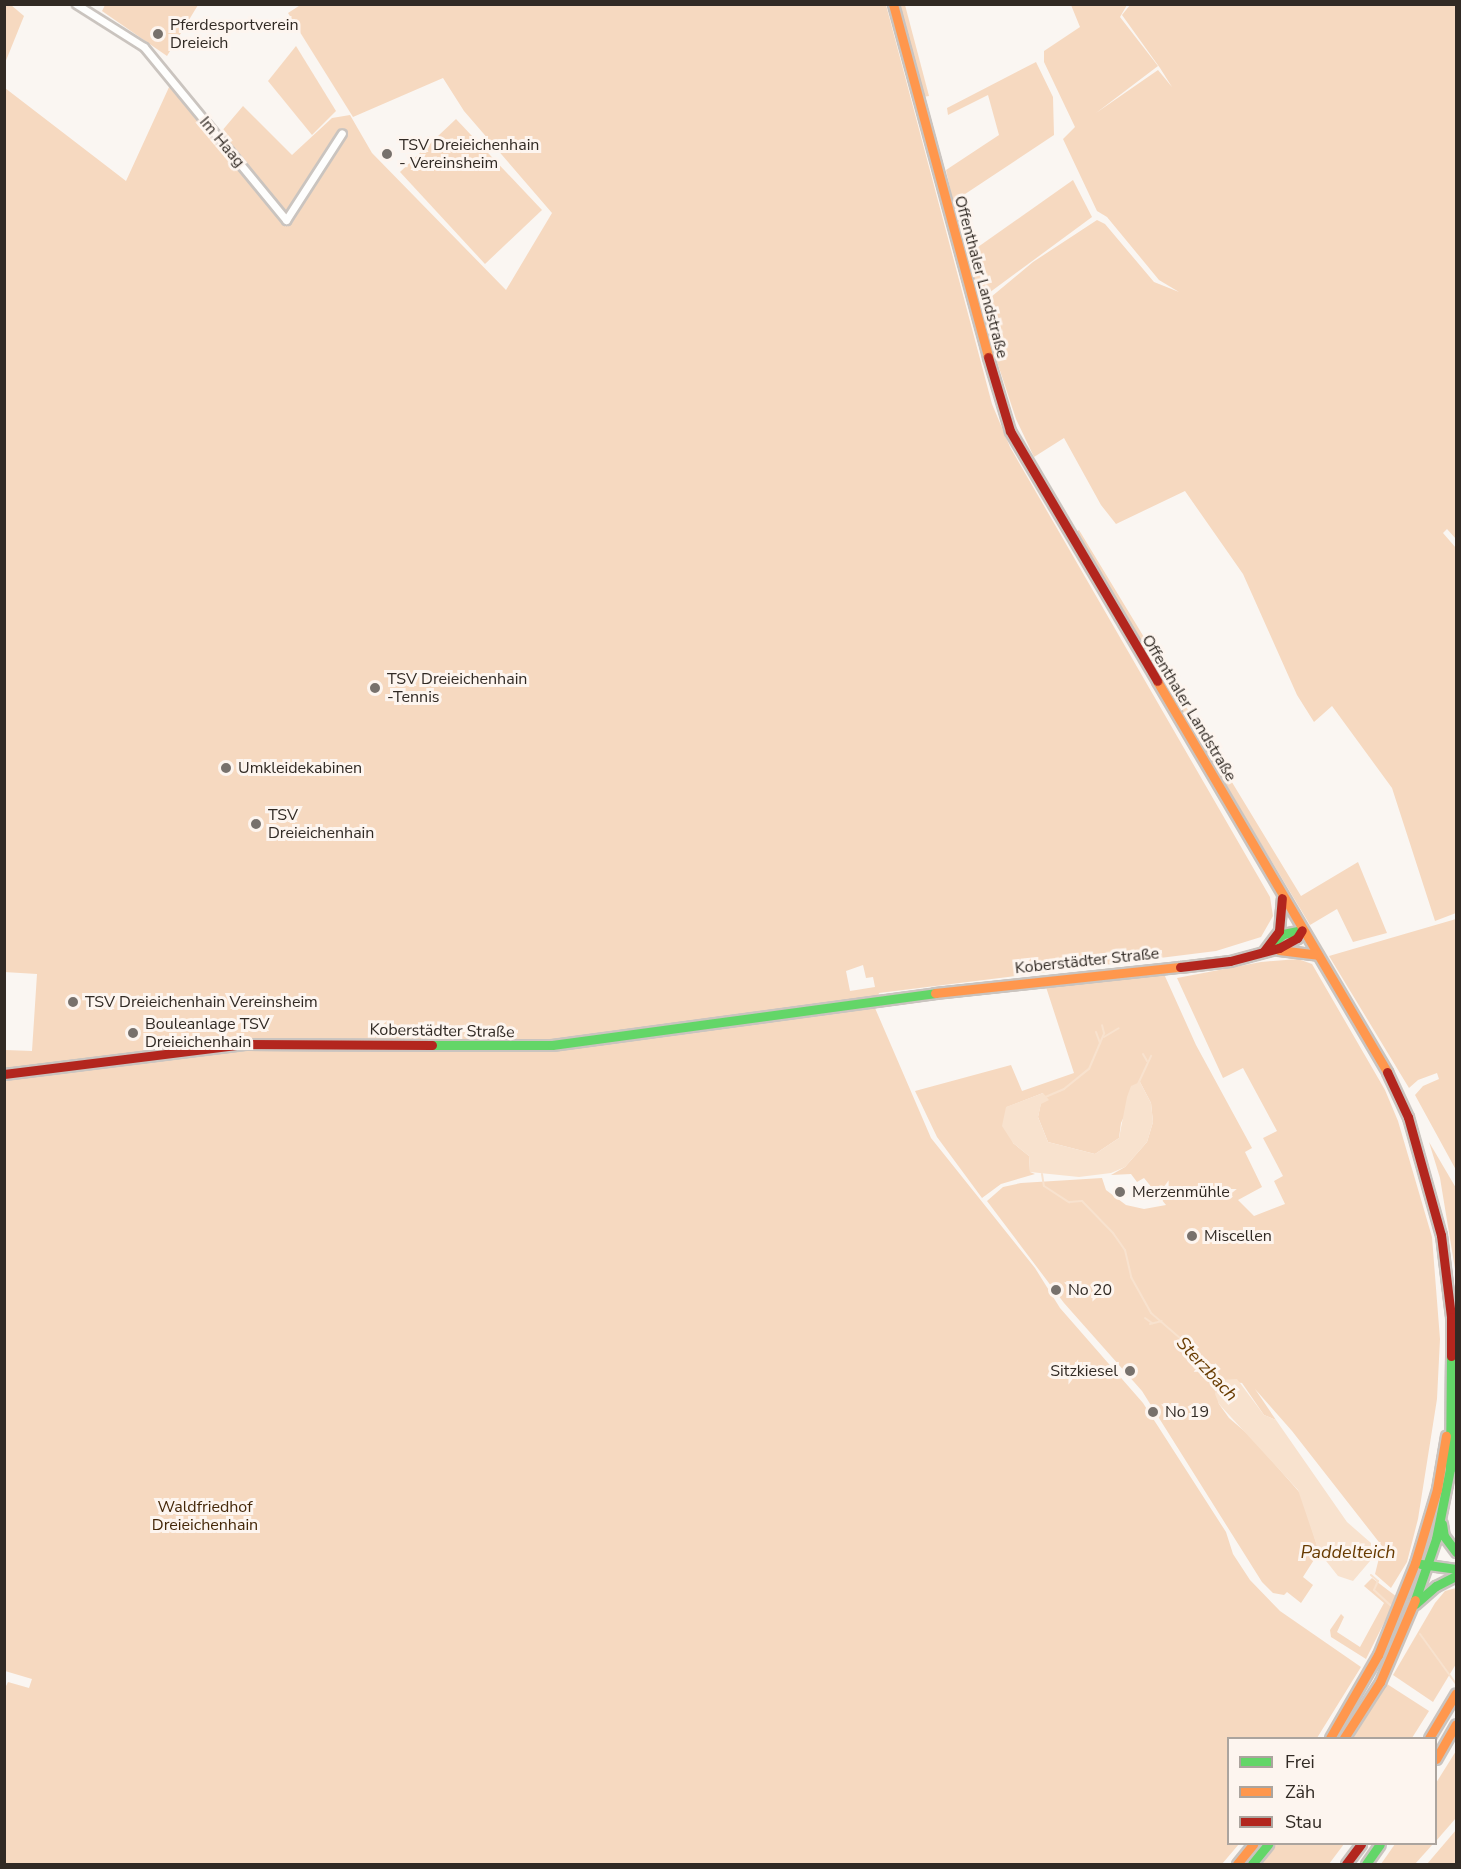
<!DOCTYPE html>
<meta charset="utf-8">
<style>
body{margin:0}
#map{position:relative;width:1461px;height:1869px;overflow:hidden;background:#faf6f2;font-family:"Nunito Sans",sans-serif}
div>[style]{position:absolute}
.green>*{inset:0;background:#f6d9c0}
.water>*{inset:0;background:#f8e2ce}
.stream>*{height:2px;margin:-1px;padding:0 1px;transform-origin:1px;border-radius:1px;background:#f8e2ce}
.roads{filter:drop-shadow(2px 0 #cac4bf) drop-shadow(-2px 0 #cac4bf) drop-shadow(0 2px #cac4bf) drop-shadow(0 -2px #cac4bf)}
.street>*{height:7px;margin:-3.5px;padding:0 3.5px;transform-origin:3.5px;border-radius:3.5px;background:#fefefd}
.fast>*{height:9px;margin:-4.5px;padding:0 4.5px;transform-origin:4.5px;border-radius:4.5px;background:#63d668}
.slow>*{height:9px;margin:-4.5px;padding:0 4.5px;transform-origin:4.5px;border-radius:4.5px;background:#ff974d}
.jam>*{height:9px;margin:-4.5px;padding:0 4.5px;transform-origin:4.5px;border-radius:4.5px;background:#b3261e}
.dots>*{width:16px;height:16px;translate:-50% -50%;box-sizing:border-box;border:3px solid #fdf5ef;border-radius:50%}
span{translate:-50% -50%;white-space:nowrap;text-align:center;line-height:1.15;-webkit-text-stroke:6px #fdf5ef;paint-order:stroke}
.poi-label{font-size:16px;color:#312a24}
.left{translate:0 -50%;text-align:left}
.right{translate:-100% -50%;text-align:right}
.street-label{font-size:16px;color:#312a24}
.park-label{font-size:16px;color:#442708}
.water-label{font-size:18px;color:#683b00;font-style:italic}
.frame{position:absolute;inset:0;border:6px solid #312a24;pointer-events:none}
.legend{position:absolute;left:1227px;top:1737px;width:210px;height:108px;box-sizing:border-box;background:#fdf5ef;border:2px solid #aba49e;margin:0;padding:8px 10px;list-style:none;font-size:18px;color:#312a24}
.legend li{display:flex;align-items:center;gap:12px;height:30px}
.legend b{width:30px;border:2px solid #aba49e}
</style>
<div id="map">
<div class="green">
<div style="clip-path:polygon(5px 4px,11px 5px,24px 16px,5px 63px)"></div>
<div style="clip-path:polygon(evenodd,302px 4px,886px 5px,992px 404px,1010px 447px,1270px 897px,1273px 916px,1261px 937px,1216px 951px,879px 993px,875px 1008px,931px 1138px,1035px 1268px,1060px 1308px,1143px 1403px,1226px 1532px,1233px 1554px,1250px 1580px,1280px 1611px,1361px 1667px,1317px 1738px,1228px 1738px,1228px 1844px,1239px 1844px,1222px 1864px,5px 1864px,5px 1688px,8px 1682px,29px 1688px,32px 1679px,5px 1671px,5px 1050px,32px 1051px,37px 974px,4px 972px,5px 88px,126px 181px,170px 85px,215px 139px,243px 106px,292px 155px,332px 118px,350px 115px,372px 153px,506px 290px,552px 213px,464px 111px,443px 78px,353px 117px,288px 13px,302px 4px,863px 965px,866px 978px,873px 977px,875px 987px,850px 991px,846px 971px,863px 965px)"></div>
<div style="clip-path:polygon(105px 5px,105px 4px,198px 5px,167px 56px,102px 11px)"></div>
<div style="clip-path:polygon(897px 5px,905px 5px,929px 96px,923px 97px)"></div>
<div style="clip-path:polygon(1071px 5px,1127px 5px,1120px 17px,1158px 66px,1096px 113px,1158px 70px,1172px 87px,1160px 68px,1122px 15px,1130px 5px,1456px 5px,1456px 539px,1447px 529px,1443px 533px,1456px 548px,1456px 913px,1435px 921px,1392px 788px,1332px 706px,1314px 722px,1297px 695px,1243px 574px,1185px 491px,1116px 524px,1101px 505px,1064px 438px,1034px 457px,1016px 419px,979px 307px,1033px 262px,1097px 220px,1105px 224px,1154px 282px,1179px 292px,1159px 280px,1107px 217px,1097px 211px,1063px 139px,1075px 127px,1044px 62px,1044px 51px,1080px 27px)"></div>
<div style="clip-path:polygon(296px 46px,336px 111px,312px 135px,268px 81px)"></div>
<div style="clip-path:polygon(1036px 62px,1053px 97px,1054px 135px,953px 202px,946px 170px,999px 135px,988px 95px,948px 115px,947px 108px)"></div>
<div style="clip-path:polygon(456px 119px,542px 210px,485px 264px,400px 172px)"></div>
<div style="clip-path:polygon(1073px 180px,1092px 217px,978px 301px,968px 254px)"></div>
<div style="clip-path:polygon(1079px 530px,1301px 896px,1358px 862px,1387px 933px,1353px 942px,1337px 909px,1310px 925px,1074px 533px)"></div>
<div style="clip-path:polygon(1456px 919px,1456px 1170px,1415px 1095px,1423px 1086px,1439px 1079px,1437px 1073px,1418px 1080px,1409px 1088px,1329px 956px)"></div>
<div style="clip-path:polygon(1298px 959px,1312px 964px,1385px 1090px,1398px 1121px,1432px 1237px,1440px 1339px,1437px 1399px,1418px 1519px,1407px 1562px,1391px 1588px,1375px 1574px,1382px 1546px,1292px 1431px,1255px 1389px,1276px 1420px,1264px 1415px,1242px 1383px,1219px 1380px,1215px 1386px,1219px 1404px,1229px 1418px,1250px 1436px,1301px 1494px,1319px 1552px,1303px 1577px,1313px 1585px,1301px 1603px,1287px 1592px,1284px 1595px,1273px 1593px,1262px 1582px,1142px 1391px,1064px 1303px,987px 1201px,1003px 1187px,1021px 1183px,1102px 1178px,1106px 1190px,1126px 1205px,1144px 1209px,1166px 1205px,1144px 1178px,1137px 1182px,1131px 1174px,1111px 1175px,1125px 1167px,1147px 1142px,1153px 1122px,1151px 1103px,1140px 1082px,1121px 1123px,1119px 1138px,1095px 1154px,1048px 1142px,1038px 1117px,1043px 1093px,1007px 1107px,1013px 1143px,1029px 1156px,1030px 1172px,1035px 1174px,1001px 1184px,982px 1198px,937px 1137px,915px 1091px,1011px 1065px,1022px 1091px,1074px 1073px,1045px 984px,1164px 974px,1196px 1045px,1252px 1148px,1245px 1152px,1262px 1187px,1238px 1200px,1254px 1216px,1285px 1204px,1274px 1181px,1283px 1176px,1263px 1138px,1277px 1131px,1243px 1068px,1223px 1078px,1177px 978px,1261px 962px)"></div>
<div style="clip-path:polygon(1429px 1142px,1456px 1188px,1456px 1275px,1440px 1178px)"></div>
<div style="clip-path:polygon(1372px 1578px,1397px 1597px,1366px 1659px,1331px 1637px,1330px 1630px,1341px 1614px,1344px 1617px,1337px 1632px,1360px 1647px,1384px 1603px,1364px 1586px)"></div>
<div style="clip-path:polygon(1456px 1588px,1456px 1664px,1433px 1702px,1393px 1675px,1435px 1603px,1445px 1591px)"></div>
<div style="clip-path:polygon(1387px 1684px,1429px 1711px,1412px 1738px,1352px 1738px)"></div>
<div style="clip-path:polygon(1456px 1751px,1456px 1818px,1436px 1841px,1436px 1783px)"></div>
<div style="clip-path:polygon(1456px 1830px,1456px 1864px,1427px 1864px)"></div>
<div style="clip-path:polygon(1276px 1844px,1344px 1844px,1329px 1864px,1261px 1864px)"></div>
<div style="clip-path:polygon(1395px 1844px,1433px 1844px,1415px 1864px,1381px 1864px)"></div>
</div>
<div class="water">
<div style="clip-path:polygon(1140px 1082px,1151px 1103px,1153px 1122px,1147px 1142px,1125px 1167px,1111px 1173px,1079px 1177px,1030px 1172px,1029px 1156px,1013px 1143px,1002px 1126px,1006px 1107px,1043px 1093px,1049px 1100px,1041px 1104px,1038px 1117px,1048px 1142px,1095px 1154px,1119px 1138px,1127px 1097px,1131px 1086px)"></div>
<div style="clip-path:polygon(1237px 1379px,1264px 1415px,1276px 1420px,1347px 1522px,1371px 1543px,1370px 1561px,1353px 1581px,1338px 1576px,1319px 1552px,1298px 1490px,1219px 1404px,1215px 1394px,1219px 1380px)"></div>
</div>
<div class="stream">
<div style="left:1096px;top:1032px;width:12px;rotate:70deg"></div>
<div style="left:1104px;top:1037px;width:17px;rotate:-31deg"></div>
<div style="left:1143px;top:1054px;width:8px;rotate:60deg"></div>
<div style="left:1138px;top:1084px;width:31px;rotate:-65deg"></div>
<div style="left:1043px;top:1098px;width:23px;rotate:-23deg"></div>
<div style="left:1064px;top:1089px;width:32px;rotate:-39deg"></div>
<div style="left:1089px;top:1069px;width:39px;rotate:-67deg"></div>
<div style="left:1104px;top:1033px;width:8px;rotate:-104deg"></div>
<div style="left:1042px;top:1174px;width:12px;rotate:81deg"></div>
<div style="left:1044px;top:1186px;width:30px;rotate:33deg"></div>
<div style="left:1069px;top:1202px;width:13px;rotate:-4deg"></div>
<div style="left:1082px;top:1201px;width:45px;rotate:45.9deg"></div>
<div style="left:1113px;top:1233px;width:21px;rotate:55deg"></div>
<div style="left:1125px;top:1250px;width:28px;rotate:77deg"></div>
<div style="left:1131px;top:1277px;width:41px;rotate:60.9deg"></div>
<div style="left:1151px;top:1313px;width:58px;rotate:40.8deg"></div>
<div style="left:1195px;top:1351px;width:39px;rotate:50deg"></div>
<div style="left:1145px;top:1318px;width:9px;rotate:36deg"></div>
<div style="left:1150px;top:1324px;width:12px;rotate:-14deg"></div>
<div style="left:1371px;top:1575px;width:9px;rotate:41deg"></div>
<div style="left:1378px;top:1581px;width:10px;rotate:114deg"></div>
<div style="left:1374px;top:1590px;width:25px;rotate:43deg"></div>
<div style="left:1420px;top:1634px;width:62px;rotate:54.2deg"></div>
</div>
<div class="roads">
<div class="street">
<div style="left:76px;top:4px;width:80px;rotate:32.3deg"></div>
<div style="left:144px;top:47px;width:224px;rotate:50.6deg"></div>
<div style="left:286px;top:220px;width:103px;rotate:-57.2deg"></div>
</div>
<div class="fast">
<div style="left:1275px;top:941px;width:11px;rotate:-41deg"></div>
<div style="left:1283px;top:934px;width:19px;rotate:-12deg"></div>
<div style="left:432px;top:1045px;width:120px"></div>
<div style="left:552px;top:1045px;width:387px;rotate:-7.7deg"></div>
<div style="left:1442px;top:1524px;width:12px;rotate:81deg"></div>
<div style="left:1444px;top:1536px;width:20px;rotate:53deg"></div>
<div style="left:1421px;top:1564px;width:35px;rotate:8deg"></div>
<div style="left:1415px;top:1600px;width:65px;rotate:-71deg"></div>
<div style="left:1436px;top:1539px;width:71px;rotate:-78.7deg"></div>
<div style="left:1450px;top:1469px;width:113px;rotate:-89.5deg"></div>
<div style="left:1415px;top:1604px;width:28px;rotate:-41deg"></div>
<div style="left:1436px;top:1586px;width:22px;rotate:-27deg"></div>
<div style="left:1252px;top:1864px;width:26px;rotate:-51deg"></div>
<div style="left:1366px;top:1864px;width:24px;rotate:-55deg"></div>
</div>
<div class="slow">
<div style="left:893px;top:4px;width:366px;rotate:74.9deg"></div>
<div style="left:1157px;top:681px;width:454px;rotate:59.5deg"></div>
<div style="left:1279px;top:950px;width:39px;rotate:7deg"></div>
<div style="left:935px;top:993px;width:246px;rotate:-6.1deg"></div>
<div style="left:1330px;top:1738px;width:96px;rotate:-60deg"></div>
<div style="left:1378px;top:1655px;width:99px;rotate:-68.1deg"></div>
<div style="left:1415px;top:1563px;width:77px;rotate:-73.4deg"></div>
<div style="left:1437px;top:1489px;width:54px;rotate:-80.4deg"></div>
<div style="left:1344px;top:1738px;width:67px;rotate:-57.3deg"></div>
<div style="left:1380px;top:1682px;width:89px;rotate:-66.9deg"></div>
<div style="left:1429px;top:1738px;width:52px;rotate:-59deg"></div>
<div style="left:1436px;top:1759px;width:40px;rotate:-60.3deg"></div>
<div style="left:1237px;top:1864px;width:26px;rotate:-51deg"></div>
</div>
<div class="jam">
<div style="left:988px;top:357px;width:77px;rotate:73.4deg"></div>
<div style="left:1010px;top:431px;width:290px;rotate:59.5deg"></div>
<div style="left:1264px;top:951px;width:25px;rotate:-53deg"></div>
<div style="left:1279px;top:931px;width:33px;rotate:-85deg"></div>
<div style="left:1180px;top:967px;width:50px;rotate:-6.8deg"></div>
<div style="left:1230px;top:961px;width:51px;rotate:-14.9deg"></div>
<div style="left:1279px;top:948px;width:21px;rotate:-29deg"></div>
<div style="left:1297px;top:938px;width:9px;rotate:-58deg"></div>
<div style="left:1387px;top:1072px;width:50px;rotate:65deg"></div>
<div style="left:1408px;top:1117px;width:123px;rotate:74.4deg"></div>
<div style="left:1441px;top:1235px;width:83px;rotate:83deg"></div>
<div style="left:1451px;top:1317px;width:39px;rotate:90deg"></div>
<div style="left:4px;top:1074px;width:244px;rotate:-7.1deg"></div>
<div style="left:246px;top:1044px;width:186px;rotate:0.3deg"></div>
<div style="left:1346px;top:1864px;width:25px;rotate:-53deg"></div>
</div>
</div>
<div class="dots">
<div style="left:158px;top:34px;background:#77716c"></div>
<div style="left:387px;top:154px;background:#77716c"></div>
<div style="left:375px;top:688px;background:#77716c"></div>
<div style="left:226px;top:768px;background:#77716c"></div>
<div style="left:256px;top:824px;background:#77716c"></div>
<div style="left:73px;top:1002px;background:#77716c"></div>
<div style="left:133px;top:1033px;background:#77716c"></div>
<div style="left:1120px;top:1192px;background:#77716c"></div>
<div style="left:1192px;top:1236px;background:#77716c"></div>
<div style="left:1056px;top:1290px;background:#77716c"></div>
<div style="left:1130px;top:1371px;background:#77716c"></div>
<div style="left:1153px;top:1412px;background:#77716c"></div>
</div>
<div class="poi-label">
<span class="left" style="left:170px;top:34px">Pferdesportverein<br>Dreieich</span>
<span class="left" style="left:399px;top:154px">TSV Dreieichenhain<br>- Vereinsheim</span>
<span class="left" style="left:387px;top:688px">TSV Dreieichenhain<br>-Tennis</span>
<span class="left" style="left:238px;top:768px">Umkleidekabinen</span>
<span class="left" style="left:268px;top:824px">TSV<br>Dreieichenhain</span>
<span class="left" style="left:85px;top:1002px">TSV Dreieichenhain Vereinsheim</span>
<span class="left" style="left:145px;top:1033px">Bouleanlage TSV<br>Dreieichenhain</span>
<span class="left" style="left:1132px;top:1192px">Merzenmühle</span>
<span class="left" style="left:1204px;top:1236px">Miscellen</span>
<span class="left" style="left:1068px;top:1290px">No 20</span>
<span class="right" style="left:1118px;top:1371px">Sitzkiesel</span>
<span class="left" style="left:1165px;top:1412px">No 19</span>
</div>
<div class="street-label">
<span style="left:222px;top:142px;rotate:50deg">Im Haag</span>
<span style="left:981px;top:277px;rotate:75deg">Offenthaler Landstraße</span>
<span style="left:1189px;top:708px;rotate:59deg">Offenthaler Landstraße</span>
<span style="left:1087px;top:961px;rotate:-6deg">Koberstädter Straße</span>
<span style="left:442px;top:1031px;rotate:1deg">Koberstädter Straße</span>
</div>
<div class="park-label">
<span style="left:205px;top:1516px">Waldfriedhof<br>Dreieichenhain</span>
</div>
<div class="water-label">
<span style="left:1207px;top:1369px;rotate:47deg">Sterzbach</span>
<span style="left:1348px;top:1552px">Paddelteich</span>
</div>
<div class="frame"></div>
<ul class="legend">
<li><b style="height:8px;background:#63d668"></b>Frei</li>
<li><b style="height:8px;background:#ff974d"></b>Zäh</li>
<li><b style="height:8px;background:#b3261e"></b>Stau</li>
</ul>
</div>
